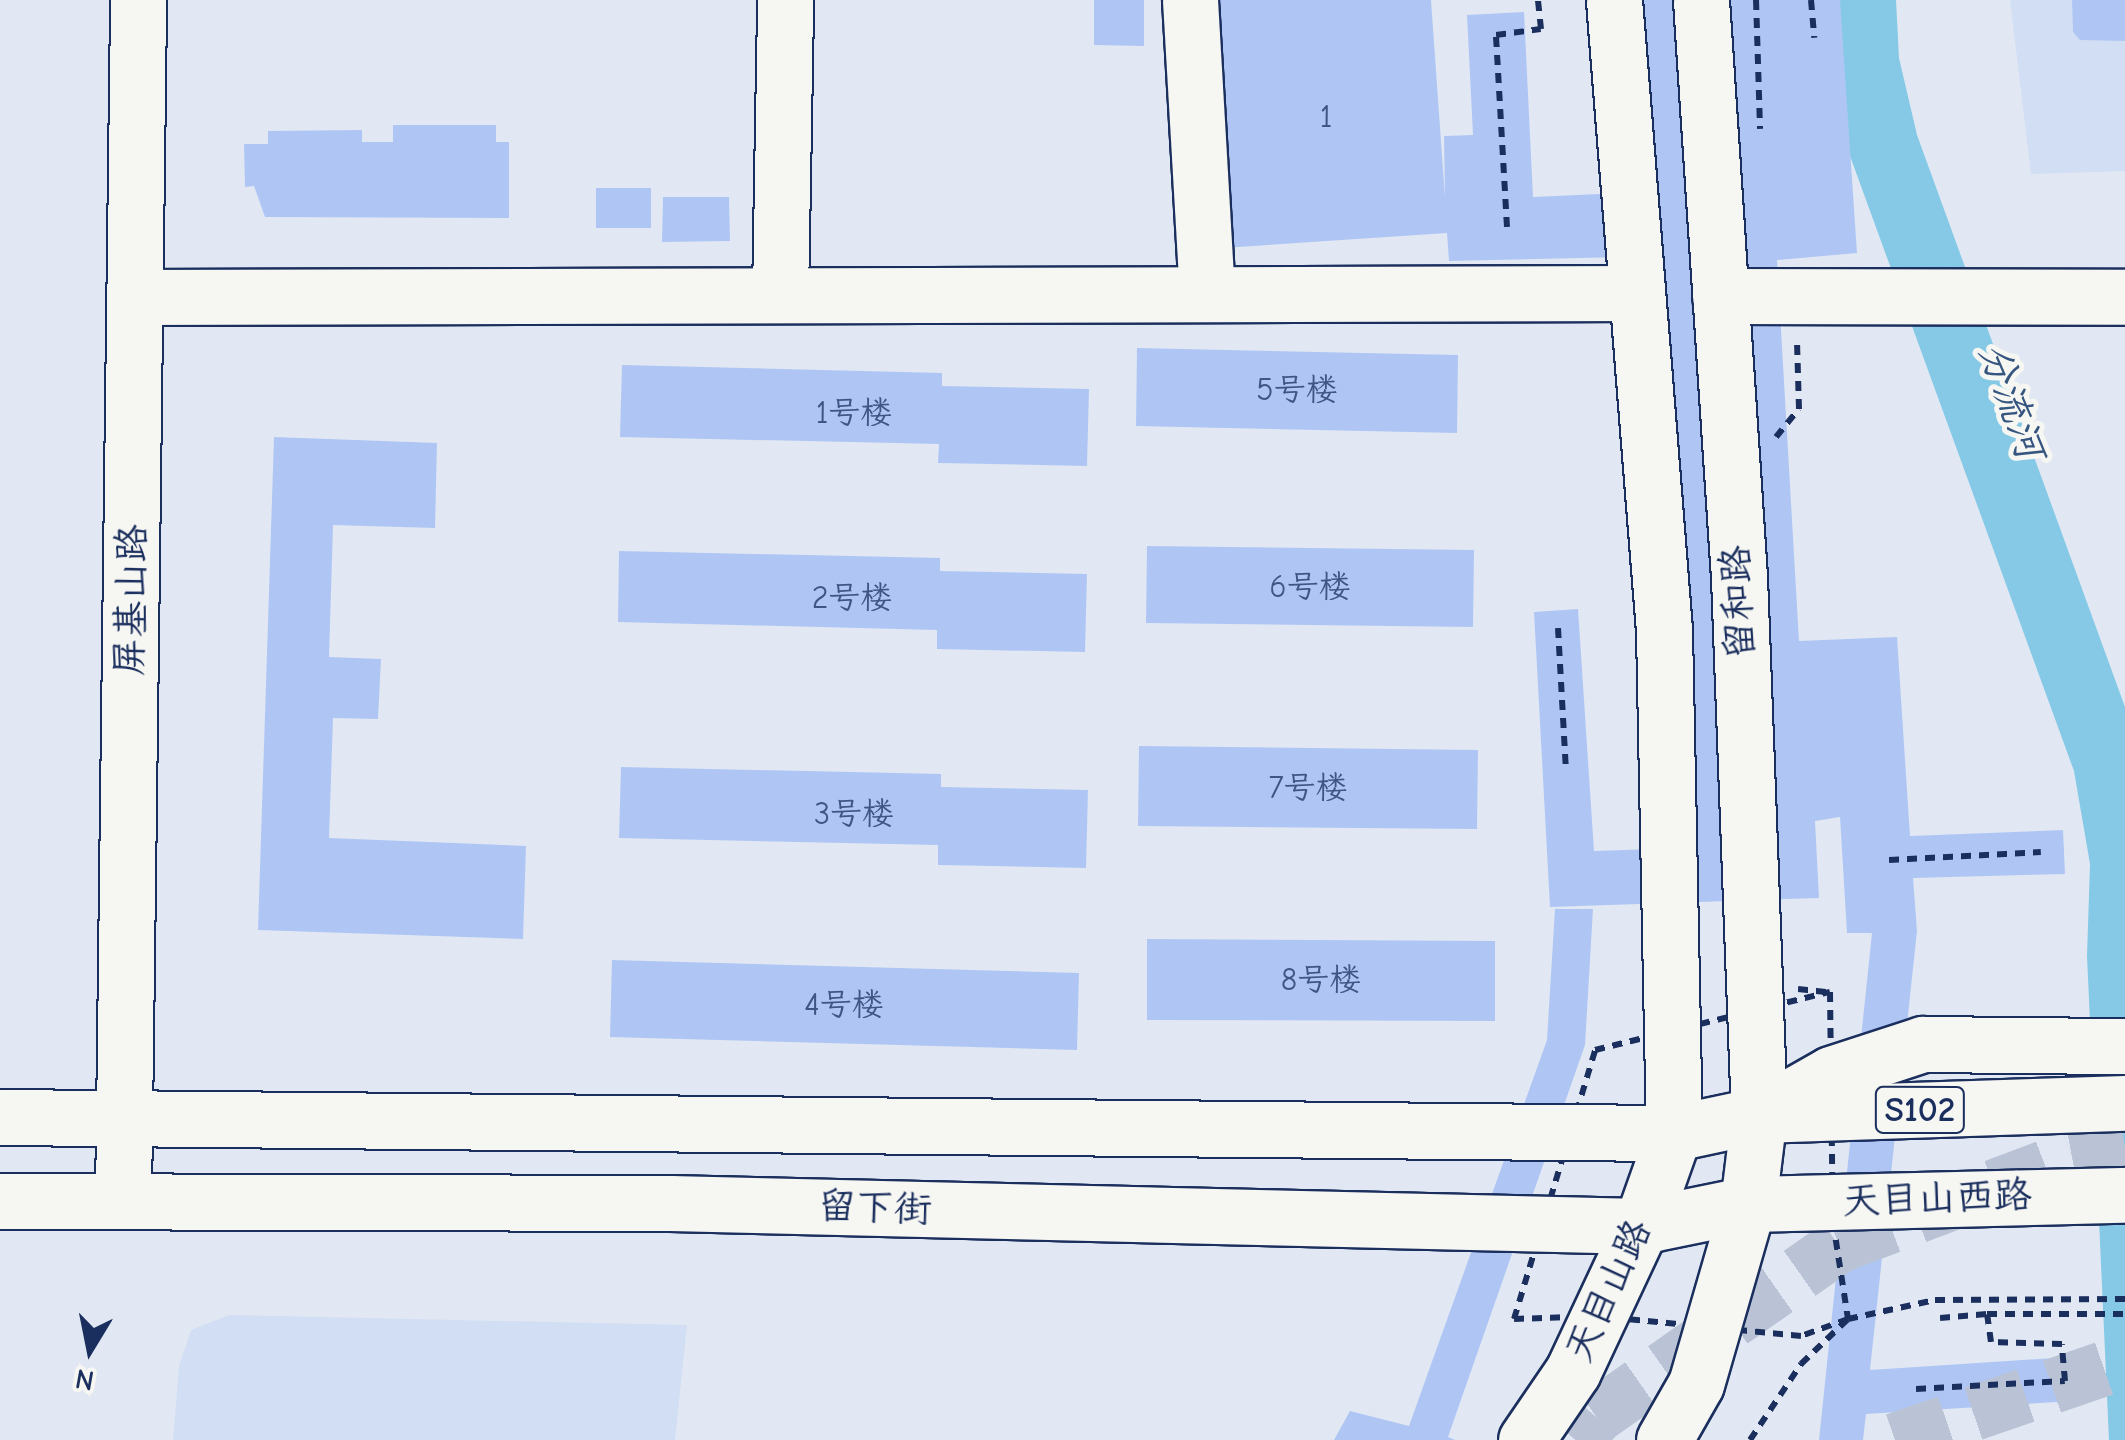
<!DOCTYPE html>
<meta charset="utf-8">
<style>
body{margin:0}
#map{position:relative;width:2125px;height:1440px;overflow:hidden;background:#e1e8f3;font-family:"Comic Neue","LXGW WenKai TC",sans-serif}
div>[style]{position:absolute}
.built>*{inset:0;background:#d2def3}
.water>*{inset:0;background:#85c9e6}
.building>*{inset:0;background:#afc6f4}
.highway-tunnel>*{height:55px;margin-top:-27.5px;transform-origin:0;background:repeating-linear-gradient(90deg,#b9c3d5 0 55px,transparent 0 83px)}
.path>*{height:6px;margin-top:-3px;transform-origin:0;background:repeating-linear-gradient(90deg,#1b2f5e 0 10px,transparent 0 18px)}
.roads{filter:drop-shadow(2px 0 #1b2f5e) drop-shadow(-2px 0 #1b2f5e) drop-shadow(0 2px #1b2f5e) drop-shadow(0 -2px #1b2f5e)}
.minor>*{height:55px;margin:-27.5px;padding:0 27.5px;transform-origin:27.5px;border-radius:27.5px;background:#f6f6f2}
.major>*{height:55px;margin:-27.5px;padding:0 27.5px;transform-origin:27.5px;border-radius:27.5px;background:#f6f6f2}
span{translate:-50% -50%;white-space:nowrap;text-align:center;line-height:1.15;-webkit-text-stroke:10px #f6f6f2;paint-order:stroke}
.number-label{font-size:32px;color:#405584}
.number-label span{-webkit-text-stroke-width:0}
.shield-label span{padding:2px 8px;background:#f6f6f2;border:2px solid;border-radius:8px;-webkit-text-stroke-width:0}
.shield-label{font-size:35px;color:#1b2f5e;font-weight:700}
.street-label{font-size:38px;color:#1b2f5e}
.water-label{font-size:40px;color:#365680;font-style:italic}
.north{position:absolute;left:40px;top:1300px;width:100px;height:100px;-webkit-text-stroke:8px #f6f6f2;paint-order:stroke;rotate:190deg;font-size:28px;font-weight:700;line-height:40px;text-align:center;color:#1b2f5e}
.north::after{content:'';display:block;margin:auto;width:35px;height:45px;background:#1b2f5e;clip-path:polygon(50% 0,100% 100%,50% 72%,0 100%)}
</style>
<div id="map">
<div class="built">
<div style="clip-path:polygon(2010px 0,2125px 0,2125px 171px,2031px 174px)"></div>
<div style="clip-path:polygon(229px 1315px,687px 1325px,675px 1440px,173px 1440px,179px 1366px,191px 1330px)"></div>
</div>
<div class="water">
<div style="clip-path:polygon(1820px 0,1896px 0,1899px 58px,1917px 135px,2125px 707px,2125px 1440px,2109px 1440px,2087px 956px,2090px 864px,2074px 771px,1834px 112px)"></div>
</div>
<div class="building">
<div style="clip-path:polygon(1094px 0,1144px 0,1144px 46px,1094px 45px)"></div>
<div style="clip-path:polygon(1206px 0,1431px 0,1445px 198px,1444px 136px,1473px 135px,1467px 15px,1524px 12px,1533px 197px,1622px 193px,1611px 0,1840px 0,1857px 253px,1777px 260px,1799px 641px,1897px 637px,1910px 836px,2063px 830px,2065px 874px,1913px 878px,1917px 931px,1870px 1370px,2086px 1356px,2089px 1400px,1866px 1414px,1863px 1440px,1819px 1440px,1872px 933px,1847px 933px,1840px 817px,1815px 821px,1819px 898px,1550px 907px,1534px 612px,1578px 609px,1594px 851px,1655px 849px,1625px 257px,1449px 261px,1447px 233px,1223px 248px)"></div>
<div style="clip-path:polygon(2072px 0,2125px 0,2125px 41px,2080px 40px,2073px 32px)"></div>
<div style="clip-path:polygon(393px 125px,496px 125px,496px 142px,509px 142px,509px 218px,265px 217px,254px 186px,245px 187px,244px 144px,268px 144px,268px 131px,362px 130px,362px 142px,393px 142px)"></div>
<div style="clip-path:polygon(596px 188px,651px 188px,651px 228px,596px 228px)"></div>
<div style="clip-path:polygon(663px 197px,729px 197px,730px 241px,662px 242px)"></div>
<div style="clip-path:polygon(1137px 348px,1458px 355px,1457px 433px,1136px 426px)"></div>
<div style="clip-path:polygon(622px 365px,942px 373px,942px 386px,1089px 389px,1087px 466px,938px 463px,939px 444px,620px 437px)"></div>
<div style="clip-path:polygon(274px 437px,437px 443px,435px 528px,333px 525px,329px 657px,381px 659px,378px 719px,333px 718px,329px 838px,526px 846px,523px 939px,258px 930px)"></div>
<div style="clip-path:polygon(1147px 546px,1474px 550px,1473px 627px,1146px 623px)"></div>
<div style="clip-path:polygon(619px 551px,940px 558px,940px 571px,1087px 574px,1085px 652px,937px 649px,937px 630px,618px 622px)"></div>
<div style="clip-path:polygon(1139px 746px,1478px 750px,1477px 829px,1138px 826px)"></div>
<div style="clip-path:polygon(621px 767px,941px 774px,941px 787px,1088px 790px,1086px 868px,938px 865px,938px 845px,619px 838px)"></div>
<div style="clip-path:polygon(1555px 909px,1593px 909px,1585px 1045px,1448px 1437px,1455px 1440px,1334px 1440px,1350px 1411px,1409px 1426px,1547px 1040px)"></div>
<div style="clip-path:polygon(1147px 939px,1495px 941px,1495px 1021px,1147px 1020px)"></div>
<div style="clip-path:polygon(612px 960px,1079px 973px,1077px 1050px,610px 1037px)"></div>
</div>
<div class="highway-tunnel">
<div style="left:1576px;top:1440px;width:31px;rotate:-50deg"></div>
<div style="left:1596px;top:1416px;width:297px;rotate:-35.1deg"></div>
<div style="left:1839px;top:1245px;width:249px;rotate:-20.7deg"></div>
<div style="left:2072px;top:1157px;width:54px;rotate:-10.7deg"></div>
<div style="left:1895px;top:1440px;width:243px;rotate:-19deg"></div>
</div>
<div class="path">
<div style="left:1756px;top:0;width:129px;rotate:88.2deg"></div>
<div style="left:1811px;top:0;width:38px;rotate:85deg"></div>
<div style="left:1507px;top:227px;width:192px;rotate:-93.3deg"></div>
<div style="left:1496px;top:35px;width:45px;rotate:-7.6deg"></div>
<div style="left:1541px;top:29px;width:29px;rotate:-96deg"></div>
<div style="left:1776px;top:437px;width:36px;rotate:-51deg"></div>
<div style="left:1799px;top:409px;width:66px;rotate:-91.7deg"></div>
<div style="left:1558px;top:628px;width:141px;rotate:86.8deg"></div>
<div style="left:1889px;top:860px;width:152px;rotate:-3deg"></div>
<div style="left:1798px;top:989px;width:28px;rotate:6deg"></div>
<div style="left:1830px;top:992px;width:230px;rotate:89.3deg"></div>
<div style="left:1833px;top:1222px;width:98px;rotate:81.2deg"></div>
<div style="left:1848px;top:1319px;width:50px;rotate:160.1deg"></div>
<div style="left:1801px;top:1336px;width:206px;rotate:-174.4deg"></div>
<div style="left:1596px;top:1316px;width:82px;rotate:177.9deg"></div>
<div style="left:1514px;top:1319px;width:281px;rotate:-73.2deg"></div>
<div style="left:1595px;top:1050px;width:242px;rotate:-13.9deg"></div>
<div style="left:1940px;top:1318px;width:47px;rotate:-4.9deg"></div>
<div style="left:1916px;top:1389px;width:149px;rotate:-3.1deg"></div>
<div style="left:2065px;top:1381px;width:37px;rotate:-95deg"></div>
<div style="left:2062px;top:1344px;width:71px;rotate:-178.4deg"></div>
<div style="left:1991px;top:1342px;width:28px;rotate:-98deg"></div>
<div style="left:1987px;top:1314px;width:138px"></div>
<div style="left:1750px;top:1440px;width:92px;rotate:-56.1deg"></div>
<div style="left:1801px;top:1364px;width:65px;rotate:-43.8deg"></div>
<div style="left:1848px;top:1319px;width:89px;rotate:-12.3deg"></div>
<div style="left:1935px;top:1300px;width:190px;rotate:-0.3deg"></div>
</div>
<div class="roads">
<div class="minor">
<div style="left:1190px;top:0;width:293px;rotate:86.7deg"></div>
<div style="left:780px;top:295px;width:295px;rotate:-89deg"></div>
<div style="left:1720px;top:296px;width:405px;rotate:0.1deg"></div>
<div style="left:136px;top:297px;width:1501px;rotate:-0.15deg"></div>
<div style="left:123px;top:1200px;width:1200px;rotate:-89.28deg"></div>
</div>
<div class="major">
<div style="left:1766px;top:1111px;width:75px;rotate:-29.6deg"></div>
<div style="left:1831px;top:1074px;width:97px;rotate:-18.1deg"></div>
<div style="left:1923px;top:1044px;width:202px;rotate:0.6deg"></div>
<div style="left:0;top:1117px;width:1674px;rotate:0.55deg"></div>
<div style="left:1674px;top:1133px;width:87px;rotate:-12deg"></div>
<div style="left:1759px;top:1115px;width:366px;rotate:-1.9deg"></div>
<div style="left:0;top:1201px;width:670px;rotate:0.17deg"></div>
<div style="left:670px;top:1203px;width:971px;rotate:1.36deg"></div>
<div style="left:1641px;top:1226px;width:109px;rotate:-11.6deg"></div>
<div style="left:1748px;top:1204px;width:377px;rotate:-1.4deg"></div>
<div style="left:1526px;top:1440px;width:83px;rotate:-55.7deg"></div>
<div style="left:1573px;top:1371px;width:160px;rotate:-64.9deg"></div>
<div style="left:1641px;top:1226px;width:99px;rotate:-70.5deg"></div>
<div style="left:1674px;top:1133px;width:503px;rotate:-91.14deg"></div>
<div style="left:1664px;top:630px;width:632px;rotate:-94.54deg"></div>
<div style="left:1664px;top:1440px;width:64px;rotate:-60.3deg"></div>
<div style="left:1696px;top:1384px;width:187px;rotate:-73.9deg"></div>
<div style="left:1748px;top:1204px;width:90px;rotate:-83deg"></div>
<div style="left:1759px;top:1115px;width:538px;rotate:-92.13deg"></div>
<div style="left:1739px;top:577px;width:578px;rotate:-93.77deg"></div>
</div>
</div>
<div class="number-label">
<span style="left:1326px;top:117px">1</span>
<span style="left:1297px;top:390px">5号楼</span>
<span style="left:854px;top:413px">1号楼</span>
<span style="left:1310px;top:587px">6号楼</span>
<span style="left:852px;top:598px">2号楼</span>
<span style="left:1308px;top:788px">7号楼</span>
<span style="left:854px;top:814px">3号楼</span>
<span style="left:1321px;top:980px">8号楼</span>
<span style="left:844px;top:1005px">4号楼</span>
</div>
<div class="shield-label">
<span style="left:1920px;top:1110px">S102</span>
</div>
<div class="street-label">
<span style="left:132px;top:600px;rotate:-89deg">屏基山路</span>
<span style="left:1739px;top:602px;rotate:-93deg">留和路</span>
<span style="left:1937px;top:1199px;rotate:-2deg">天目山西路</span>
<span style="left:875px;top:1209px;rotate:2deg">留下街</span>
<span style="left:1609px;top:1291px;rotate:-65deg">天目山路</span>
</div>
<div class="water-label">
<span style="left:2012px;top:401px;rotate:70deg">分流河</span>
</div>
<div class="north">N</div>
</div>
